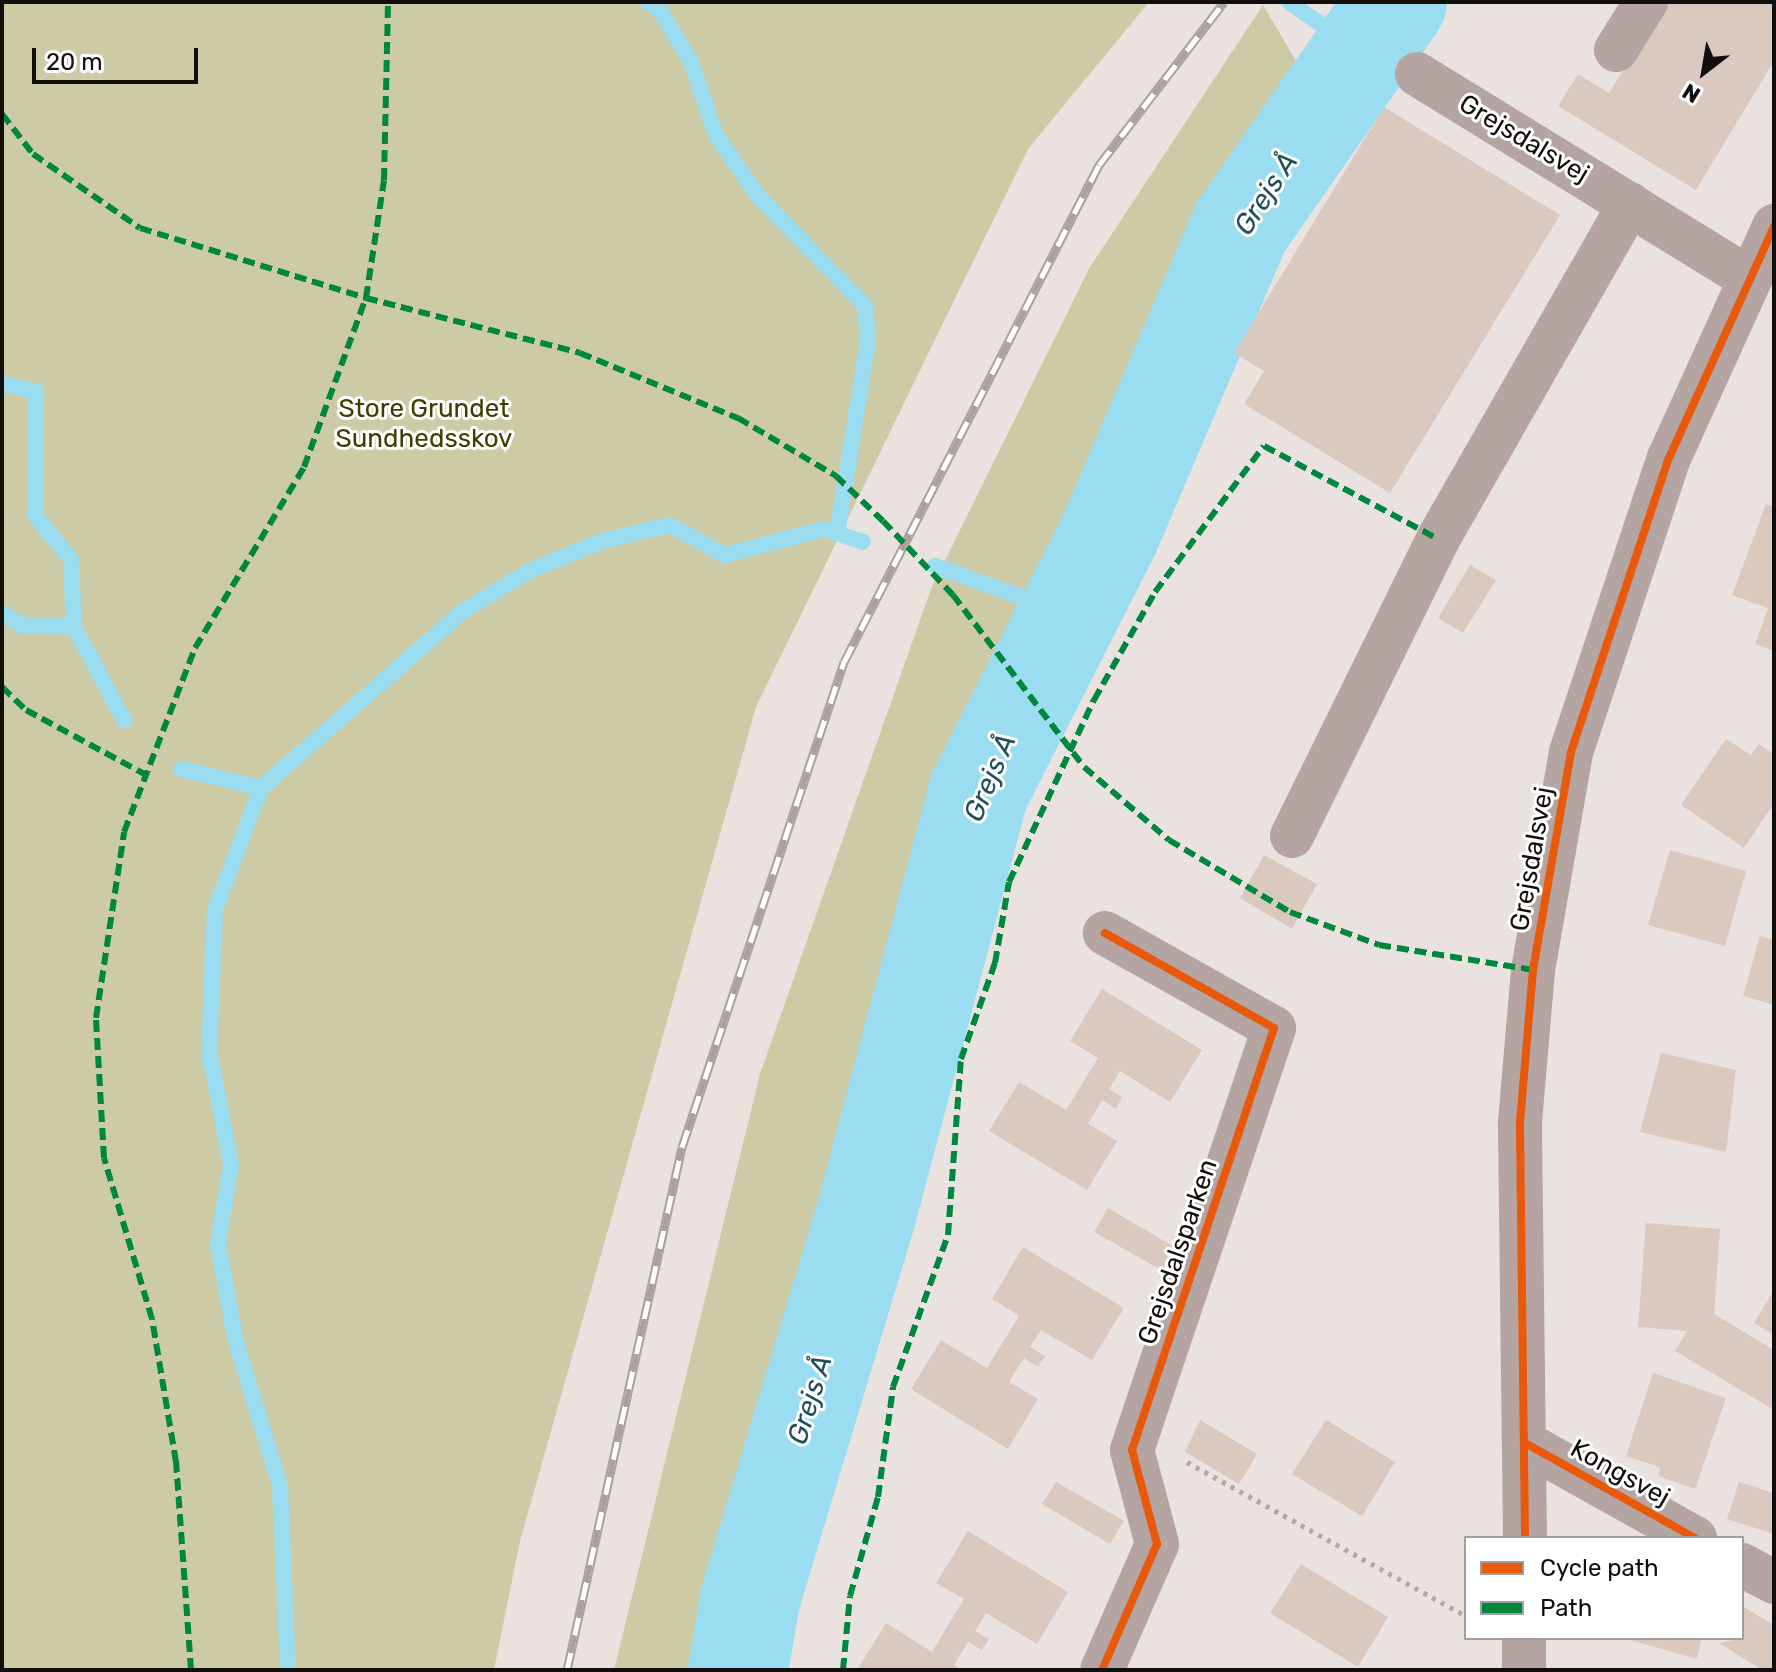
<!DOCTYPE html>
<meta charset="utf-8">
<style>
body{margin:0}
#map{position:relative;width:1776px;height:1672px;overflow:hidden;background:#eae2de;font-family:Rubik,sans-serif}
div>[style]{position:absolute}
.green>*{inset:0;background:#cdcba6}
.stream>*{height:16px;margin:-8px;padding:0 8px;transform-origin:8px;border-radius:8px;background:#9addf0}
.river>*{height:100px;margin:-50px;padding:0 50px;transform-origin:50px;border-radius:50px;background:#9addf0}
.building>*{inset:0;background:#dac9bf}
.path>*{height:5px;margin-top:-2.5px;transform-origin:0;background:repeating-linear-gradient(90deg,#b4a7a5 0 4px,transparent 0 10px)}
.minor>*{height:44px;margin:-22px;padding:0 22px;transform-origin:22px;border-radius:22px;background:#b5a5a2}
.rail>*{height:9px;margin-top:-4.5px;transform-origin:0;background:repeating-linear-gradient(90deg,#fff 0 18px,#aba09d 0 36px);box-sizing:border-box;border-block:2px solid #aba09d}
.quiet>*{height:6px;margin-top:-3px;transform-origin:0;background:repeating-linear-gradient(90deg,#00873e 0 12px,transparent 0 18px)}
.cycleway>*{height:8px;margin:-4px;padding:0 4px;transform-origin:4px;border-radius:4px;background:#e8590c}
span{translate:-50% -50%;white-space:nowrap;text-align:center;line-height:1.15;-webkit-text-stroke:6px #fff;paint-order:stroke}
.street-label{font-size:26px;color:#120e0c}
.park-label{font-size:26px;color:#3e3e00}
.water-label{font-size:28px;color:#234f5b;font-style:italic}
.frame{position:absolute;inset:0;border:4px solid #120e0c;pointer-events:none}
.legend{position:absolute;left:1464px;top:1536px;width:280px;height:104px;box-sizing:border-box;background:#fff;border:2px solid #a09f9e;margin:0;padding:10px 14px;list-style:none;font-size:24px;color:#120e0c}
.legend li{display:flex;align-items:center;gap:16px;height:40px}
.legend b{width:40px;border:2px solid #a09f9e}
.north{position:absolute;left:1664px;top:32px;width:80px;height:80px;-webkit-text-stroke:6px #fff;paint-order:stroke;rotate:211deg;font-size:22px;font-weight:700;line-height:32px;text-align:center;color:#120e0c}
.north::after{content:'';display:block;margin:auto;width:28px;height:36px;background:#120e0c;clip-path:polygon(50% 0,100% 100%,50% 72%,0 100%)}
.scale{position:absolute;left:32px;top:48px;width:166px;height:36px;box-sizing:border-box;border:4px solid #120e0c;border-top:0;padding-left:10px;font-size:24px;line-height:28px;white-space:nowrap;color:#120e0c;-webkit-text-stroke:6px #fff;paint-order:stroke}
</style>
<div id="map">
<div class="green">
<div style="clip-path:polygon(2px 2px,1149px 2px,1028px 149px,756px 707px,520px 1541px,494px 1670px,2px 1670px)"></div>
<div style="clip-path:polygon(1263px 5px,1298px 64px,1211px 217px,1181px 286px,1150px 404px,1052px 575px,941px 833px,709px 1616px,704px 1670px,614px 1670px,760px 1074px,931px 589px,1090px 267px)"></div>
</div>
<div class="stream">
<div style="left:648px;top:2px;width:14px;rotate:34deg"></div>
<div style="left:660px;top:10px;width:61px;rotate:59.2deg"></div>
<div style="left:691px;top:62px;width:77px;rotate:71.1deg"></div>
<div style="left:716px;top:135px;width:74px;rotate:55.5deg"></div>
<div style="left:758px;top:196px;width:153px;rotate:45.8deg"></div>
<div style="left:865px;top:306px;width:34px;rotate:85deg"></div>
<div style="left:868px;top:340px;width:196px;rotate:99.1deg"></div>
<div style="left:1289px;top:2px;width:89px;rotate:34.9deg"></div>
<div style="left:2px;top:384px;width:35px;rotate:12deg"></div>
<div style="left:36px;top:391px;width:124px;rotate:90.5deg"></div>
<div style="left:35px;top:515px;width:58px;rotate:51.3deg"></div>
<div style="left:71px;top:560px;width:67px;rotate:87.4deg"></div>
<div style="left:74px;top:627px;width:106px;rotate:61.7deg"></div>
<div style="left:935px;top:566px;width:142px;rotate:19.7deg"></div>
<div style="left:2px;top:613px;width:22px;rotate:32deg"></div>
<div style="left:21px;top:625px;width:53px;rotate:2.2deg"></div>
<div style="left:181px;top:769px;width:82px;rotate:13.4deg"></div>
<div style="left:261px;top:788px;width:269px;rotate:-41.2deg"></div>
<div style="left:463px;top:611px;width:77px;rotate:-31.2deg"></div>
<div style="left:529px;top:571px;width:79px;rotate:-22.3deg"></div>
<div style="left:602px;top:541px;width:69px;rotate:-13.4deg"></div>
<div style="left:669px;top:525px;width:64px;rotate:28.2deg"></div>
<div style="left:725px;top:555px;width:102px;rotate:-14.7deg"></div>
<div style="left:824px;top:529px;width:41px;rotate:18.4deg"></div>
<div style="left:261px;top:788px;width:130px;rotate:110.7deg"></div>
<div style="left:215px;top:910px;width:141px;rotate:92.4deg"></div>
<div style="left:209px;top:1051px;width:115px;rotate:79deg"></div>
<div style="left:231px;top:1164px;width:81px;rotate:99.2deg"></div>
<div style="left:218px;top:1244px;width:96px;rotate:79.7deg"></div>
<div style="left:235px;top:1338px;width:155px;rotate:73.1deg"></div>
<div style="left:280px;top:1486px;width:184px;rotate:87.5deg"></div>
</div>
<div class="river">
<div style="left:738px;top:1670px;width:72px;rotate:-80.4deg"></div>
<div style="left:750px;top:1599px;width:405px;rotate:-73.2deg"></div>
<div style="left:867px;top:1211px;width:435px;rotate:-75.1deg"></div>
<div style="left:979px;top:791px;width:289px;rotate:-63.1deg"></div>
<div style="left:1110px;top:533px;width:332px;rotate:-66.9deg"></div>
<div style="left:1240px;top:228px;width:275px;rotate:-55.2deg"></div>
</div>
<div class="building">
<div style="clip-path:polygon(1665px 2px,1774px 2px,1774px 61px,1696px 190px,1558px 106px,1578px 74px,1609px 93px)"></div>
<div style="clip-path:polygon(1384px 107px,1560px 215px,1390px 493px,1244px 404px,1264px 371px,1234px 353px)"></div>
<div style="clip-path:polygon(1766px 504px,1774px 507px,1774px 651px,1755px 644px,1768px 608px,1732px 595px)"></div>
<div style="clip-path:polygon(1470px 565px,1496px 580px,1463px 633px,1438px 618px)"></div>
<div style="clip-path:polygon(1726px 739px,1751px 755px,1759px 744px,1774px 754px,1774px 803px,1744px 848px,1681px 805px)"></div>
<div style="clip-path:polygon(1670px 850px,1746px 871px,1725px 946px,1648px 925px)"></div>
<div style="clip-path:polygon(1264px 855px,1317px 884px,1292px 929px,1240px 898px)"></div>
<div style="clip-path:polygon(1760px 936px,1774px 940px,1774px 1005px,1743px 996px)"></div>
<div style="clip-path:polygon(1102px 989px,1202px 1050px,1170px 1102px,1120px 1071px,1109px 1089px,1122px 1097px,1116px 1109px,1102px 1100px,1088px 1124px,1117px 1141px,1087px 1190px,989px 1131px,1019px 1082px,1066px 1110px,1098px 1058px,1070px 1041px)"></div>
<div style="clip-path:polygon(1661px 1053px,1736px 1070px,1726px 1152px,1640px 1132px)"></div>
<div style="clip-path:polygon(1108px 1208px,1176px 1248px,1163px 1271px,1094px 1232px)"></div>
<div style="clip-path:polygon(1646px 1223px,1720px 1229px,1714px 1314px,1774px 1350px,1774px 1410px,1675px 1351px,1687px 1331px,1638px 1327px)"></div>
<div style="clip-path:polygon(1023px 1247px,1124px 1308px,1092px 1360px,1041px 1330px,1030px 1347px,1045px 1356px,1038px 1367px,1024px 1358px,1009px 1382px,1038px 1399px,1008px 1449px,911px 1389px,941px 1340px,987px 1368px,1019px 1316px,992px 1299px)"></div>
<div style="clip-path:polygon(1774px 1290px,1774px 1335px,1754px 1323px)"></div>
<div style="clip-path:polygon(1653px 1373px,1726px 1398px,1695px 1489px,1658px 1476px,1660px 1467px,1626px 1456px)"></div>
<div style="clip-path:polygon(1200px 1420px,1257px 1454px,1239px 1484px,1185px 1452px)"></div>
<div style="clip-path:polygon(1326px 1420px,1395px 1462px,1362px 1516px,1292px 1474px)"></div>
<div style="clip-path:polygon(1056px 1482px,1124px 1521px,1110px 1544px,1042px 1504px)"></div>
<div style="clip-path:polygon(1739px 1482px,1774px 1493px,1774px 1534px,1727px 1519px)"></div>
<div style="clip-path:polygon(968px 1531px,1068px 1592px,1037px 1644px,986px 1613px,975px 1631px,989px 1639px,982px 1650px,968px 1642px,954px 1665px,962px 1670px,857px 1670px,886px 1623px,932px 1652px,964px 1599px,936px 1583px)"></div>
<div style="clip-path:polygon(1301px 1564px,1388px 1617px,1358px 1667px,1270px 1613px)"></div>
<div style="clip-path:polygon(1742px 1606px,1774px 1625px,1774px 1670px,1762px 1670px,1719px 1643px,1742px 1638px)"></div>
<div style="clip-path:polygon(1623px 1638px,1702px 1638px,1697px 1659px)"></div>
</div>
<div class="path">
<div style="left:1187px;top:1462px;width:319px;rotate:28.9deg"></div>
</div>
<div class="minor">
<div style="left:1616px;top:50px;width:57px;rotate:-58deg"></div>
<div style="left:1417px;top:74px;width:387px;rotate:31.6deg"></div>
<div style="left:1292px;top:836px;width:331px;rotate:-63.8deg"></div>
<div style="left:1438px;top:539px;width:386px;rotate:-60.2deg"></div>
<div style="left:1525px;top:1443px;width:195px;rotate:29.2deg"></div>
<div style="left:1525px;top:1538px;width:416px;rotate:-90.7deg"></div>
<div style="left:1520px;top:1122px;width:153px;rotate:-85.1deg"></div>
<div style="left:1533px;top:970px;width:221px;rotate:-80.1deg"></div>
<div style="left:1571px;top:752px;width:310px;rotate:-71.6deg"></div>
<div style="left:1669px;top:458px;width:255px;rotate:-65.6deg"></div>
<div style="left:1742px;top:1565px;width:36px;rotate:28deg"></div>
<div style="left:1102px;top:1670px;width:137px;rotate:-66.4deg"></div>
<div style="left:1157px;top:1544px;width:97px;rotate:-104.9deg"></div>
<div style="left:1132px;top:1450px;width:445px;rotate:-71.4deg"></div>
<div style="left:1274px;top:1028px;width:194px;rotate:-150.7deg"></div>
<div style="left:1524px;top:1670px;width:32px;rotate:-90deg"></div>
</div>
<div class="rail">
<div style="left:567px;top:1670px;width:535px;rotate:-77.6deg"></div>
<div style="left:682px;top:1147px;width:511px;rotate:-71.53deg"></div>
<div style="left:844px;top:662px;width:559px;rotate:-62.84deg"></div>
<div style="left:1099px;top:165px;width:205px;rotate:-52.5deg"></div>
</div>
<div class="quiet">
<div style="left:2px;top:114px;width:51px;rotate:52.2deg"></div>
<div style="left:33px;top:154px;width:130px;rotate:34.7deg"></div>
<div style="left:140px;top:228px;width:237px;rotate:17.2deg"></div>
<div style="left:366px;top:298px;width:221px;rotate:14.4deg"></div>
<div style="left:580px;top:353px;width:171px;rotate:22.4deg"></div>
<div style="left:738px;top:418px;width:114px;rotate:30.6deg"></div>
<div style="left:836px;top:476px;width:65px;rotate:43.8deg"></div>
<div style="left:883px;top:521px;width:102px;rotate:46.6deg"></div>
<div style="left:953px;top:595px;width:216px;rotate:52.7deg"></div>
<div style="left:1084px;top:767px;width:112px;rotate:40.7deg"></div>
<div style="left:1169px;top:840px;width:141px;rotate:30.8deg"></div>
<div style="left:1290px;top:912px;width:95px;rotate:20.3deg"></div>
<div style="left:1379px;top:945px;width:156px;rotate:9.2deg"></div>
<div style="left:2px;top:687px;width:33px;rotate:44deg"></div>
<div style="left:26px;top:710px;width:136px;rotate:28.4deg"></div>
<div style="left:191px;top:1670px;width:209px;rotate:-94.1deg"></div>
<div style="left:176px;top:1462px;width:145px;rotate:-99.5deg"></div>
<div style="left:152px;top:1319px;width:168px;rotate:-106.6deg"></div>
<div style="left:104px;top:1158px;width:140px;rotate:-93.3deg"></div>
<div style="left:96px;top:1018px;width:188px;rotate:-81.4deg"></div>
<div style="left:124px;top:832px;width:197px;rotate:-68.9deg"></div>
<div style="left:195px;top:648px;width:211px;rotate:-58.9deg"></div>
<div style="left:304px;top:467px;width:180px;rotate:-69.9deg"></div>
<div style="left:366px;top:298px;width:119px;rotate:-81.3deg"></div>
<div style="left:384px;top:180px;width:178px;rotate:-88.7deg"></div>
<div style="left:843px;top:1670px;width:74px;rotate:-84.6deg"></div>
<div style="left:850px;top:1596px;width:103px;rotate:-74.2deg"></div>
<div style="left:878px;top:1497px;width:111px;rotate:-82.2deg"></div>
<div style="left:893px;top:1387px;width:162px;rotate:-70.1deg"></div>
<div style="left:948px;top:1235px;width:176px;rotate:-85.8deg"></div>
<div style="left:961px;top:1059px;width:102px;rotate:-70.5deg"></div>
<div style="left:995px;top:963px;width:82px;rotate:-80.2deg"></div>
<div style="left:1009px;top:882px;width:201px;rotate:-65deg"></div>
<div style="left:1094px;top:700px;width:124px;rotate:-60.5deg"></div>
<div style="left:1155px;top:592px;width:182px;rotate:-53.3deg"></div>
<div style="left:1264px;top:446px;width:197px;rotate:28.1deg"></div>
</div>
<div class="cycleway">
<div style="left:1525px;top:1443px;width:195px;rotate:29.2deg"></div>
<div style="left:1525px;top:1538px;width:416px;rotate:-90.7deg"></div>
<div style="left:1520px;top:1122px;width:153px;rotate:-85.1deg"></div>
<div style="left:1533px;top:970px;width:221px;rotate:-80.1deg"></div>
<div style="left:1571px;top:752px;width:310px;rotate:-71.6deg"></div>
<div style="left:1669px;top:458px;width:255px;rotate:-65.6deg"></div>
<div style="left:1102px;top:1670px;width:137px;rotate:-66.4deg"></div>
<div style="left:1157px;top:1544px;width:97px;rotate:-104.9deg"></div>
<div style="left:1132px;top:1450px;width:445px;rotate:-71.4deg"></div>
<div style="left:1274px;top:1028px;width:194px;rotate:-150.7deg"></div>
</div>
<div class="street-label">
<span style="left:1524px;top:139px;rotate:31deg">Grejsdalsvej</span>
<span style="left:1532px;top:859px;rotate:-80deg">Grejsdalsvej</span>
<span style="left:1178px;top:1252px;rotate:-71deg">Grejsdalsparken</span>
<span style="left:1620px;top:1473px;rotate:29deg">Kongsvej</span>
</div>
<div class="park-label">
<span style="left:424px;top:424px">Store Grundet<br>Sundhedsskov</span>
</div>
<div class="water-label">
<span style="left:1266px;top:194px;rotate:-57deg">Grejs Å</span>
<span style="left:990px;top:778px;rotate:-67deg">Grejs Å</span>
<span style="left:810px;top:1400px;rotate:-73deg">Grejs Å</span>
</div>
<div class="frame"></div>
<ul class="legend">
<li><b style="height:10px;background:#e8590c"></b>Cycle path</li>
<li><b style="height:10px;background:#00873e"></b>Path</li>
</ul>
<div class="north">N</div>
<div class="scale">20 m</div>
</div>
